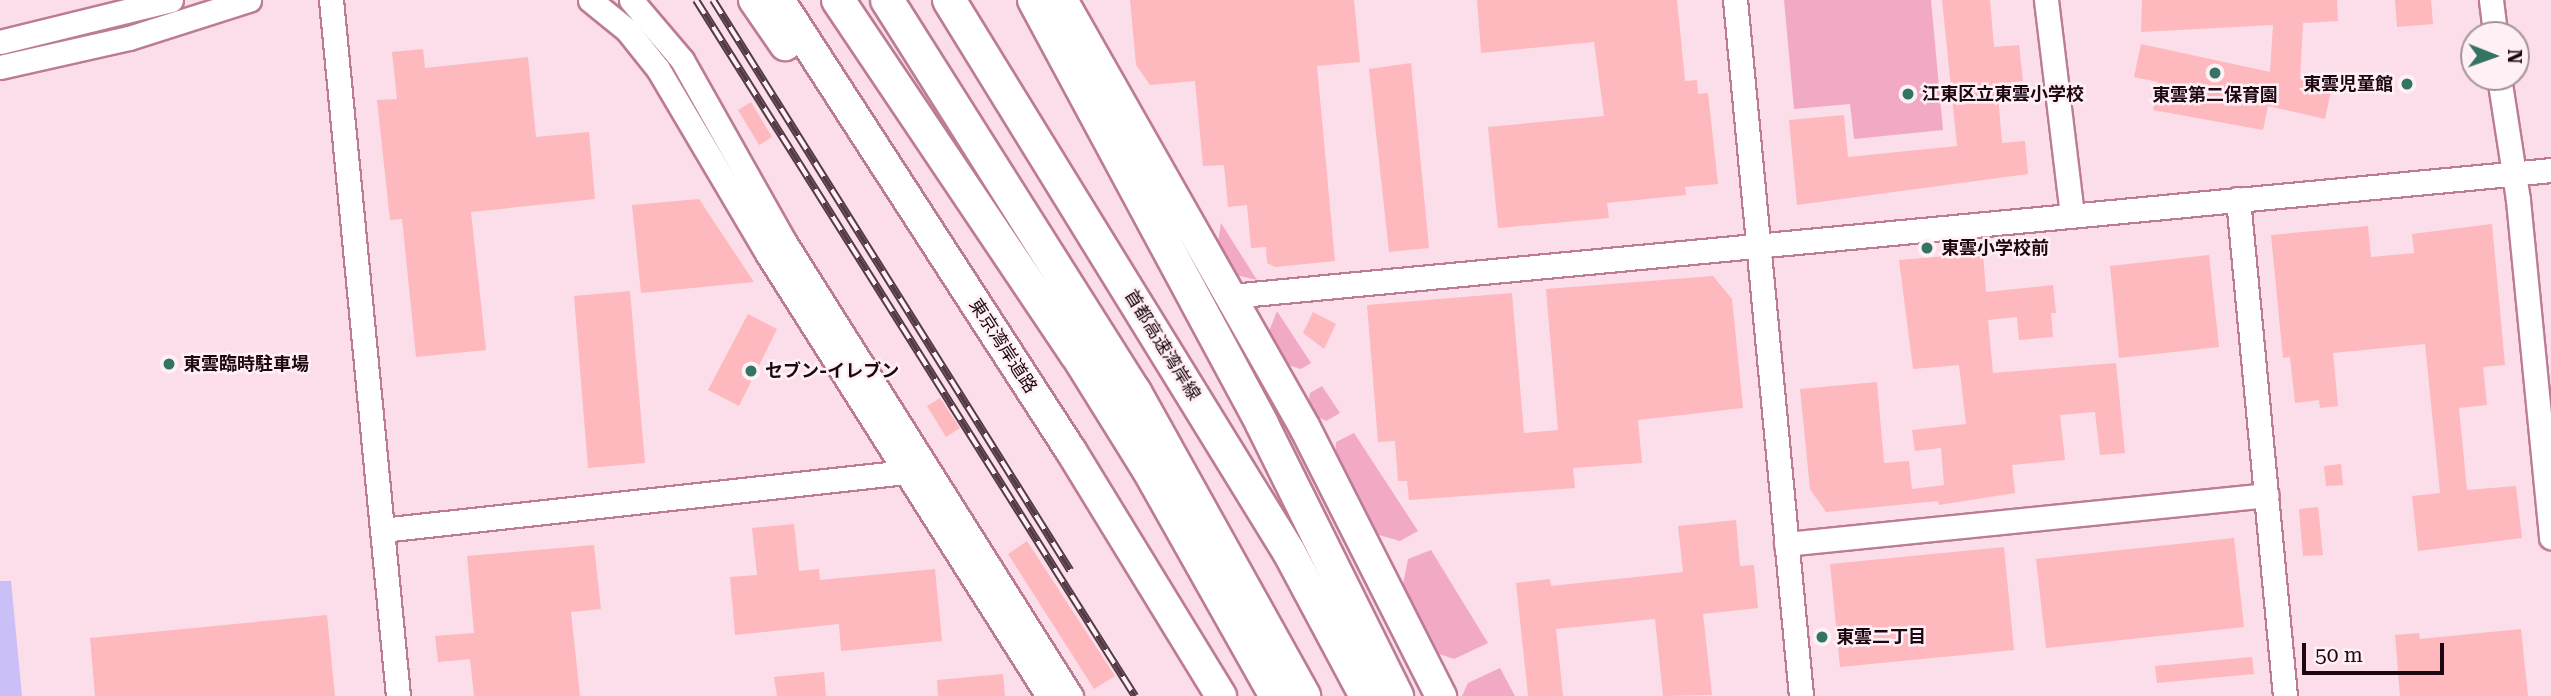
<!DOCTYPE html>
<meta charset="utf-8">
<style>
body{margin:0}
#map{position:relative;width:2551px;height:696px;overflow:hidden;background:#fbdee9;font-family:"Roboto Serif","Noto Sans JP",serif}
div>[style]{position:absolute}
.green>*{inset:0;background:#f2a9c6}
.water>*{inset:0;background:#cbbff8}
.building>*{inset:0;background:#fdb9be}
.roads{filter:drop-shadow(2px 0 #bd7c96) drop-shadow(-2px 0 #bd7c96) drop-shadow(0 2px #bd7c96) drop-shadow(0 -2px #bd7c96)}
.tertiary>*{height:23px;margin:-11.5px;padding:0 11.5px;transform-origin:11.5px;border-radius:11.5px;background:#fff}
.trunk>*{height:30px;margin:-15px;padding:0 15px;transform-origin:15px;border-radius:15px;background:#fff}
.motorway>*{height:32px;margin:-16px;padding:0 16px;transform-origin:16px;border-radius:16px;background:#fff}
.rail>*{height:8px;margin-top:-4px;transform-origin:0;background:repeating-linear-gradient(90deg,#fef0f5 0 16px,#533a45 0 32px);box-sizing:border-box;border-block:2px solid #533a45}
.dots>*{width:19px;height:19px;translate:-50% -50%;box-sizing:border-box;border:4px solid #fef0f5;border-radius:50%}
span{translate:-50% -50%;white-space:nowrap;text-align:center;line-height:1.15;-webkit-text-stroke:5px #fef0f5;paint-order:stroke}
.poi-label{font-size:18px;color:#1e0711;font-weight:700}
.right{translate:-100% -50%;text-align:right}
.left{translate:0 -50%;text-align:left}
.street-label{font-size:18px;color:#1e0711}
.north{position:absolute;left:2460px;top:21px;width:70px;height:70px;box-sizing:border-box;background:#fef0f5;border:2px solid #a4939a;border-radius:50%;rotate:91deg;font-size:19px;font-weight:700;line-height:28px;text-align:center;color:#1e0711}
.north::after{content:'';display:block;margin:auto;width:24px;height:32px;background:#337463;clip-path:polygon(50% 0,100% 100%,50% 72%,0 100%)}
.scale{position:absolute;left:2302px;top:643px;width:142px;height:32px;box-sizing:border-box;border:4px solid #1e0711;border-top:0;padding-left:9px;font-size:21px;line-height:24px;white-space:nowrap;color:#1e0711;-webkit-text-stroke:5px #fef0f5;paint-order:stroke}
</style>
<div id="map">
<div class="green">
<div style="clip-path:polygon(1784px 0,1931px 0,1943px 130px,1854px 139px,1850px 104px,1794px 109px)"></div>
<div style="clip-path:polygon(1221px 223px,1257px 280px,1231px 274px,1217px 249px)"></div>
<div style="clip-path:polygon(1277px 311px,1311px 363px,1301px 369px,1281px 363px,1268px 334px)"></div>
<div style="clip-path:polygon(1322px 386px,1340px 413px,1326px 421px,1307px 411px,1310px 393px)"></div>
<div style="clip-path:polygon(1354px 433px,1418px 531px,1400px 541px,1372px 533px,1335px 464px,1336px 442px)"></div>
<div style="clip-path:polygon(1431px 550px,1488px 643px,1454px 659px,1436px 653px,1402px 589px,1408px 559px)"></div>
<div style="clip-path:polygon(1500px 668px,1515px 696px,1462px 696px,1468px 683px)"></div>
</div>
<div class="water">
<div style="clip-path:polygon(0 581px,11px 581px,22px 696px,0 696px)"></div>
</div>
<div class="building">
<div style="clip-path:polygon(1130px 0,1354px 0,1360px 62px,1317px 66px,1335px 261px,1275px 267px,1267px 263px,1266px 247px,1251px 248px,1247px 205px,1228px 207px,1224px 165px,1203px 166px,1195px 81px,1150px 85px,1136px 65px)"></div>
<div style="clip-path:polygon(1477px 0,1677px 0,1685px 81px,1697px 80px,1698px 94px,1708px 93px,1718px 184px,1685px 187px,1686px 195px,1607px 203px,1609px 218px,1498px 228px,1488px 127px,1604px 116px,1594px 42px,1481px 53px)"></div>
<div style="clip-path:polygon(1942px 0,1990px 0,1994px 47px,2019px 45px,2023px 81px,1997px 84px,2002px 143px,2025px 141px,2028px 174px,1797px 205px,1789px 120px,1844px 115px,1848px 157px,1957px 146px)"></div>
<div style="clip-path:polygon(2142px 0,2337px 0,2338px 21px,2303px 23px,2300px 79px,2332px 86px,2325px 119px,2268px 106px,2263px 130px,2153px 110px,2158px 82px,2134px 77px,2141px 44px,2270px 72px,2273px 25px,2141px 32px)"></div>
<div style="clip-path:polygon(2395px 0,2431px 0,2433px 24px,2397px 27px)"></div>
<div style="clip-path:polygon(423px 49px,425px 68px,528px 57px,536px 137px,589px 132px,595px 199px,471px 212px,486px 350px,416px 357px,402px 219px,390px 220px,377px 100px,397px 99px,392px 52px)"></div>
<div style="clip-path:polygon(1411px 63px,1429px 248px,1389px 252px,1369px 69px)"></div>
<div style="clip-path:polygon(751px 102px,772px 137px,759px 145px,738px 110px)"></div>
<div style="clip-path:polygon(699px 199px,754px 282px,641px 293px,632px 205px)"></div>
<div style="clip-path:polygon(2492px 224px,2505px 365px,2483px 367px,2487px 405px,2459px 408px,2467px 490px,2516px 486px,2522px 538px,2418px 551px,2412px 496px,2440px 493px,2425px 344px,2333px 353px,2338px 406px,2320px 408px,2319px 400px,2295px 403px,2290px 357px,2283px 358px,2271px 235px,2368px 226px,2371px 257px,2414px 253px,2412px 234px)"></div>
<div style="clip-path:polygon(1983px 253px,1986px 292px,2053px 285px,2056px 313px,2051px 313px,2053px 337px,2019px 340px,2017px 317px,1988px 320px,1993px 373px,2116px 363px,2125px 453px,2100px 455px,2095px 412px,2060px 415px,2065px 460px,2012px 465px,2015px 493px,1939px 505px,1938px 501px,1826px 512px,1810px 489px,1800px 389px,1877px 382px,1884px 463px,1909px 461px,1912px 489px,1944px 485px,1941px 448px,1915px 451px,1912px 430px,1966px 424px,1959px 365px,1913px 369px,1899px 260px)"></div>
<div style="clip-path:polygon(2209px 255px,2219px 347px,2119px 358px,2110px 266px)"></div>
<div style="clip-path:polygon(1713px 276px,1732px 299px,1743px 408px,1638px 420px,1642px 463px,1573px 468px,1575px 488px,1409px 500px,1407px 481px,1398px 481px,1395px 441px,1378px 442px,1367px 305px,1512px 293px,1524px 433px,1558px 430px,1546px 289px)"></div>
<div style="clip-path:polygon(630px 291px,645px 463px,588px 468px,574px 296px)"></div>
<div style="clip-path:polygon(1313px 312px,1336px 324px,1324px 349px,1303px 333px)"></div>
<div style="clip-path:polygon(748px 314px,777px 329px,739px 406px,708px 390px)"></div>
<div style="clip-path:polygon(940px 398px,960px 428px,946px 437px,927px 406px)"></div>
<div style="clip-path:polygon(2341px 464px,2343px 485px,2326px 486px,2324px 466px)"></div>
<div style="clip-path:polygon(2318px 507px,2323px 555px,2303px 556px,2299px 509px)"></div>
<div style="clip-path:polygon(1736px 520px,1740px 566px,1754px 565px,1758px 608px,1703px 614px,1712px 695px,1663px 696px,1655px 619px,1556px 629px,1563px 696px,1528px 696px,1516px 583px,1550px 579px,1551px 586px,1683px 572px,1678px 526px)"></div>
<div style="clip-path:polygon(794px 524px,799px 571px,819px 569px,820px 580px,935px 569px,942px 641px,841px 651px,839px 624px,735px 635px,730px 577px,757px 575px,752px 528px)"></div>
<div style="clip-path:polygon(2234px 538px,2244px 627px,2046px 648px,2036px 559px)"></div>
<div style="clip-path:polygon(1027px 541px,1115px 676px,1094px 689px,1008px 554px)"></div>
<div style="clip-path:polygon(594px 545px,601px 609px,571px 612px,580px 696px,474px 696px,470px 659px,438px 662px,435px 636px,474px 633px,467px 556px)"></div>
<div style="clip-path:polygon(2004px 547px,2014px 650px,1840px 667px,1830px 564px)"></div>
<div style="clip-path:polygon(327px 615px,335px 696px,95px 696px,90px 638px)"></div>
<div style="clip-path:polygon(2521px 629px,2528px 696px,2400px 696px,2395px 635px,2419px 633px,2420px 639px)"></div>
<div style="clip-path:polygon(2252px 657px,2254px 674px,2157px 683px,2155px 666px)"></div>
<div style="clip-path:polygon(824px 672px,826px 696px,777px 696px,774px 677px)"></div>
<div style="clip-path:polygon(1003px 674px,1005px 696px,938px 696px,937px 680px)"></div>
</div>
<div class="roads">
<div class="tertiary">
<div style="left:331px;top:0;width:699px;rotate:84.5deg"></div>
<div style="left:590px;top:0;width:48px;rotate:39deg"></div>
<div style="left:627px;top:30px;width:50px;rotate:51.5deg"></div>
<div style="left:658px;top:69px;width:216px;rotate:59.4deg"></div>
<div style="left:768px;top:255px;width:522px;rotate:57.59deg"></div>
<div style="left:631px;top:0;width:79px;rotate:49.6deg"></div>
<div style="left:682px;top:60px;width:208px;rotate:60.6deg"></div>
<div style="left:784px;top:241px;width:538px;rotate:57.76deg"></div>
<div style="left:1735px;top:0;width:699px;rotate:84.58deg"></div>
<div style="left:2046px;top:0;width:217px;rotate:83.1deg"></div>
<div style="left:2491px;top:0;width:35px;rotate:83deg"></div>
<div style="left:0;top:42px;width:176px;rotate:-13.8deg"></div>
<div style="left:0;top:67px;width:132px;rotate:-12.7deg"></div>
<div style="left:129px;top:38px;width:126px;rotate:-17.6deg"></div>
<div style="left:2499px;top:77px;width:124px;rotate:81.2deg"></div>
<div style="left:2518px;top:200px;width:339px;rotate:84.4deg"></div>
<div style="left:2238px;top:199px;width:499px;rotate:84.6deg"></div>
<div style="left:1231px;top:296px;width:1326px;rotate:-5.45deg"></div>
<div style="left:382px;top:530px;width:527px;rotate:-6.32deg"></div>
<div style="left:1786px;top:544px;width:483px;rotate:-5.8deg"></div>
</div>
<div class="trunk">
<div style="left:754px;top:0;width:55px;rotate:55.4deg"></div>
<div style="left:779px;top:0;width:537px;rotate:57.08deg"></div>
<div style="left:1071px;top:451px;width:287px;rotate:58.5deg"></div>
<div style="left:1062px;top:0;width:492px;rotate:60.4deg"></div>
<div style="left:1305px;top:428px;width:301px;rotate:63.1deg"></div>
</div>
<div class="motorway">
<div style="left:838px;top:0;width:428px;rotate:56.1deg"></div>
<div style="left:1077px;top:355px;width:134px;rotate:58.1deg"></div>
<div style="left:1148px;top:469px;width:261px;rotate:60.6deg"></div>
<div style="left:887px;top:0;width:464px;rotate:57.7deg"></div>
<div style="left:1135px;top:392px;width:348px;rotate:60.9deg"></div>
<div style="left:949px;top:0;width:648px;rotate:58.37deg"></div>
<div style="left:1289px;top:552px;width:163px;rotate:61.9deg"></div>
<div style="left:1034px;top:0;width:481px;rotate:61.7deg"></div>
<div style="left:1262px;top:424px;width:304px;rotate:63.6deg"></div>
</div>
</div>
<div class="rail">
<div style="left:696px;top:0;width:823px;rotate:57.76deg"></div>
<div style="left:713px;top:0;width:673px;rotate:57.94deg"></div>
</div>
<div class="dots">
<div style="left:2215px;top:73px;background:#337463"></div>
<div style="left:2407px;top:84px;background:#337463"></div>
<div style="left:1908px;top:94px;background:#337463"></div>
<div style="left:1927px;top:248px;background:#337463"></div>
<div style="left:169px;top:364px;background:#337463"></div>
<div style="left:751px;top:371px;background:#337463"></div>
<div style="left:1822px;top:637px;background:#337463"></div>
</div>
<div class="poi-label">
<span class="right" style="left:2393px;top:84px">東雲児童館</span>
<span class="left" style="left:1922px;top:94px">江東区立東雲小学校</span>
<span style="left:2215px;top:95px">東雲第二保育園</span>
<span class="left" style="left:1941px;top:248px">東雲小学校前</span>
<span class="left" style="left:183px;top:364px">東雲臨時駐車場</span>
<span class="left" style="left:765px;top:371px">セブン-イレブン</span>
<span class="left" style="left:1836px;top:637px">東雲二丁目</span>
</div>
<div class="street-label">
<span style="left:1162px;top:345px;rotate:58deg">首都高速湾岸線</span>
<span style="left:1003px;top:346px;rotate:57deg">東京湾岸道路</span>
</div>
<div class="north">N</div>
<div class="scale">50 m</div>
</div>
